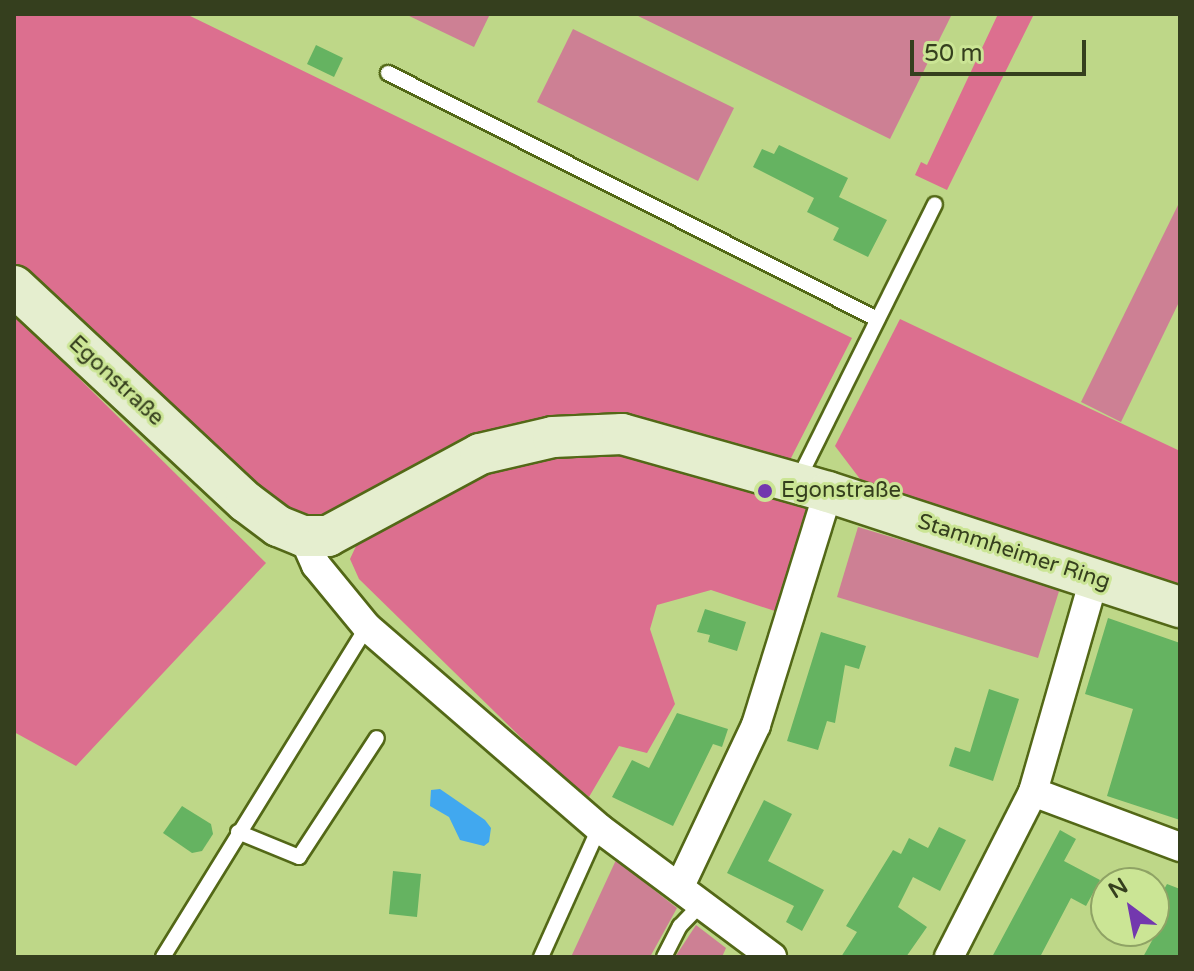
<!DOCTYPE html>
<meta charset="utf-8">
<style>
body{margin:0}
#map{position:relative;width:1194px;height:971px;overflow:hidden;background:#bed788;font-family:"Varela Round",sans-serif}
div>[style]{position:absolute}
.green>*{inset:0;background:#cd8094}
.forest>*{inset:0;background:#dc6f8f}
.water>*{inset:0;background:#41a8ef}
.building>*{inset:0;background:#65b361}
.roads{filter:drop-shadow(2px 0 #536817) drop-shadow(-2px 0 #536817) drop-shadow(0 2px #536817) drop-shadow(0 -2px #536817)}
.lane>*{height:14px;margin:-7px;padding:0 7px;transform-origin:7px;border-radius:7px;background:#fff}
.street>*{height:28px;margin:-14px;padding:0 14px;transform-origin:14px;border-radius:14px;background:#fff}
.secondary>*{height:40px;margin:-20px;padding:0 20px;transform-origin:20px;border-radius:20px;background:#e5eecf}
.dots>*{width:22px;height:22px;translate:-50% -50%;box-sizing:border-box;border:4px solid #cbe595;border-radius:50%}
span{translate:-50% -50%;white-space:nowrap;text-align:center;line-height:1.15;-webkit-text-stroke:6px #cbe595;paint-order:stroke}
.street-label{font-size:22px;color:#353f1e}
.poi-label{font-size:22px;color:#353f1e}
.left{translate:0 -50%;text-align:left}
.frame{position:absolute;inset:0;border:16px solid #353f1e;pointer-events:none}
.north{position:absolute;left:1090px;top:867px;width:80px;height:80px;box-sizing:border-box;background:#cbe595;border:2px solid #8fa365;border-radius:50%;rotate:328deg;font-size:22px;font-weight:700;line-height:32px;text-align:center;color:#353f1e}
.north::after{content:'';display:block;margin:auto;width:28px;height:36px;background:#7338ae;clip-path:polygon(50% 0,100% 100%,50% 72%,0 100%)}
.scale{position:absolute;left:910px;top:40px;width:176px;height:36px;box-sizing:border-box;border:4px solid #353f1e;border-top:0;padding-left:10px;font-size:24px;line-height:28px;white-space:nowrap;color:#353f1e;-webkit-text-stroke:6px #cbe595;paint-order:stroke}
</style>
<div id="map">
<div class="green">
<div style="clip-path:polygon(405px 14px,490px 14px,474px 47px)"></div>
<div style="clip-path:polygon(634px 14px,952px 14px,890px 139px)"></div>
<div style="clip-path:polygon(573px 29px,734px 108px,698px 181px,537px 102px)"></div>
<div style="clip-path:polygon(1180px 201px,1180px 300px,1121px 422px,1081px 402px)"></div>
<div style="clip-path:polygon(858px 527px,1060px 588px,1038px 658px,837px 597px)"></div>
<div style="clip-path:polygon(616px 860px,677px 908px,650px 957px,571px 957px)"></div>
<div style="clip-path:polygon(696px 925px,726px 948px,722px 957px,675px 957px)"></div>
</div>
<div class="forest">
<div style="clip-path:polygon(14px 14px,186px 14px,852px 338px,790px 460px,672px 427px,571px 420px,327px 517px,292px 512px,261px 498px,14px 269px)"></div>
<div style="clip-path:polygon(998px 14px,1034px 14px,947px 190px,915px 175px,921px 162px,927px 165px)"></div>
<div style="clip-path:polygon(14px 314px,266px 563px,76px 766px,14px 732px)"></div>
<div style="clip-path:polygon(900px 319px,1180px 451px,1180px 590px,860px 479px,835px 446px)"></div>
<div style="clip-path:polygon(591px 447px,705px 473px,807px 507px,775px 611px,711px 590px,657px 605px,650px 629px,675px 704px,647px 753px,619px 746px,589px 797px,548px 764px,359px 579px,350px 559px,363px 531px,475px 472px)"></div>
</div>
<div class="water">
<div style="clip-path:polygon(440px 789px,485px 820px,491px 828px,489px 842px,484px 846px,460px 840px,449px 817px,430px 806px,431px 790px)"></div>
</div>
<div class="building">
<div style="clip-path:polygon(316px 45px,343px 58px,334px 77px,307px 64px)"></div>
<div style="clip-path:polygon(779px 145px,848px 178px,839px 197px,887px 220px,868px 257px,833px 240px,839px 228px,807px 212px,814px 198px,753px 167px,762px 149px,774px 154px)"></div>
<div style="clip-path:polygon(705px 609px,746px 622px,737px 651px,708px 642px,710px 635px,697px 632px)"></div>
<div style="clip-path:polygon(1108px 618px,1180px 643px,1180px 820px,1107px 796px,1133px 709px,1085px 694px)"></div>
<div style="clip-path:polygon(821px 632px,866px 646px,859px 669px,845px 665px,835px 723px,827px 721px,818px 750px,787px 741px)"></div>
<div style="clip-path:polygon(989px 689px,1019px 699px,993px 781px,949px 766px,955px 747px,970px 752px)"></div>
<div style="clip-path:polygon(677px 713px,728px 729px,722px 747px,713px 744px,673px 826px,612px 797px,632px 760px,649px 768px)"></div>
<div style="clip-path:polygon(764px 800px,792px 814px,768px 861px,824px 890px,802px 931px,786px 922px,794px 906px,727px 873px)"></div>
<div style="clip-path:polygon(182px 806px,211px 824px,213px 834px,202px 851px,192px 853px,163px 833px)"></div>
<div style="clip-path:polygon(939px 827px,966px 840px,940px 891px,913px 877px,898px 907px,927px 927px,906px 957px,841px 957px,857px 932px,846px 926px,893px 850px,901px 854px,909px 838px,928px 848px)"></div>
<div style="clip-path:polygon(1060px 830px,1076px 839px,1064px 861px,1100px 880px,1086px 906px,1071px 898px,1040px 957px,992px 957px)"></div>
<div style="clip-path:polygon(393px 871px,421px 874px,417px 917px,389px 914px)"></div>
<div style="clip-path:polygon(1167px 884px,1180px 889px,1180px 957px,1143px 957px,1165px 917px,1154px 907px)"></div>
</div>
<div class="roads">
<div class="lane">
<div style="left:388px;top:73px;width:547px;rotate:26.71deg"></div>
<div style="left:797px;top:482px;width:310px;rotate:-63.6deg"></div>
<div style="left:238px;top:832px;width:66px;rotate:22.3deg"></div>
<div style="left:299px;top:857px;width:142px;rotate:-56.8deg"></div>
<div style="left:163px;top:957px;width:388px;rotate:-58.3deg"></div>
<div style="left:541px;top:957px;width:141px;rotate:-65.8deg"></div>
<div style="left:664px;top:957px;width:35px;rotate:-63deg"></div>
<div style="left:680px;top:926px;width:32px;rotate:-46deg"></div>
</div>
<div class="street">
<div style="left:303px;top:536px;width:32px;rotate:66deg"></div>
<div style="left:316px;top:565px;width:80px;rotate:50.6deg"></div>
<div style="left:367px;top:627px;width:307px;rotate:40.9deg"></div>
<div style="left:599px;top:828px;width:216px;rotate:36.7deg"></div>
<div style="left:1033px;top:792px;width:157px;rotate:20.5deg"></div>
<div style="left:680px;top:886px;width:178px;rotate:-64.7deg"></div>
<div style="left:756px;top:725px;width:244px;rotate:-72.8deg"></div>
<div style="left:949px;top:957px;width:185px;rotate:-63deg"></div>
<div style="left:1033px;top:792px;width:222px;rotate:-74deg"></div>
</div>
<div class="secondary">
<div style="left:14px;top:286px;width:317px;rotate:43deg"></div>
<div style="left:246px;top:502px;width:40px;rotate:37deg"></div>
<div style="left:278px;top:526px;width:27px;rotate:22deg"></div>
<div style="left:303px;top:536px;width:25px"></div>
<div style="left:328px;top:536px;width:173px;rotate:-28.3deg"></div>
<div style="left:480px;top:454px;width:75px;rotate:-13.1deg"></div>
<div style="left:553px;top:437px;width:69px;rotate:-2.5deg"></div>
<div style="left:622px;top:434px;width:214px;rotate:15.7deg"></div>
<div style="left:828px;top:492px;width:370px;rotate:18.1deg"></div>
</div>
</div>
<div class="dots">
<div style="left:765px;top:491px;background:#7338ae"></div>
</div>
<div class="street-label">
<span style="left:116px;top:381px;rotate:43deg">Egonstraße</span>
<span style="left:1014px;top:552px;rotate:18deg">Stammheimer Ring</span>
</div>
<div class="poi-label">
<span class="left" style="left:781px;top:491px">Egonstraße</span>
</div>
<div class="frame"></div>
<div class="north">N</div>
<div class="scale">50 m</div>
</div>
